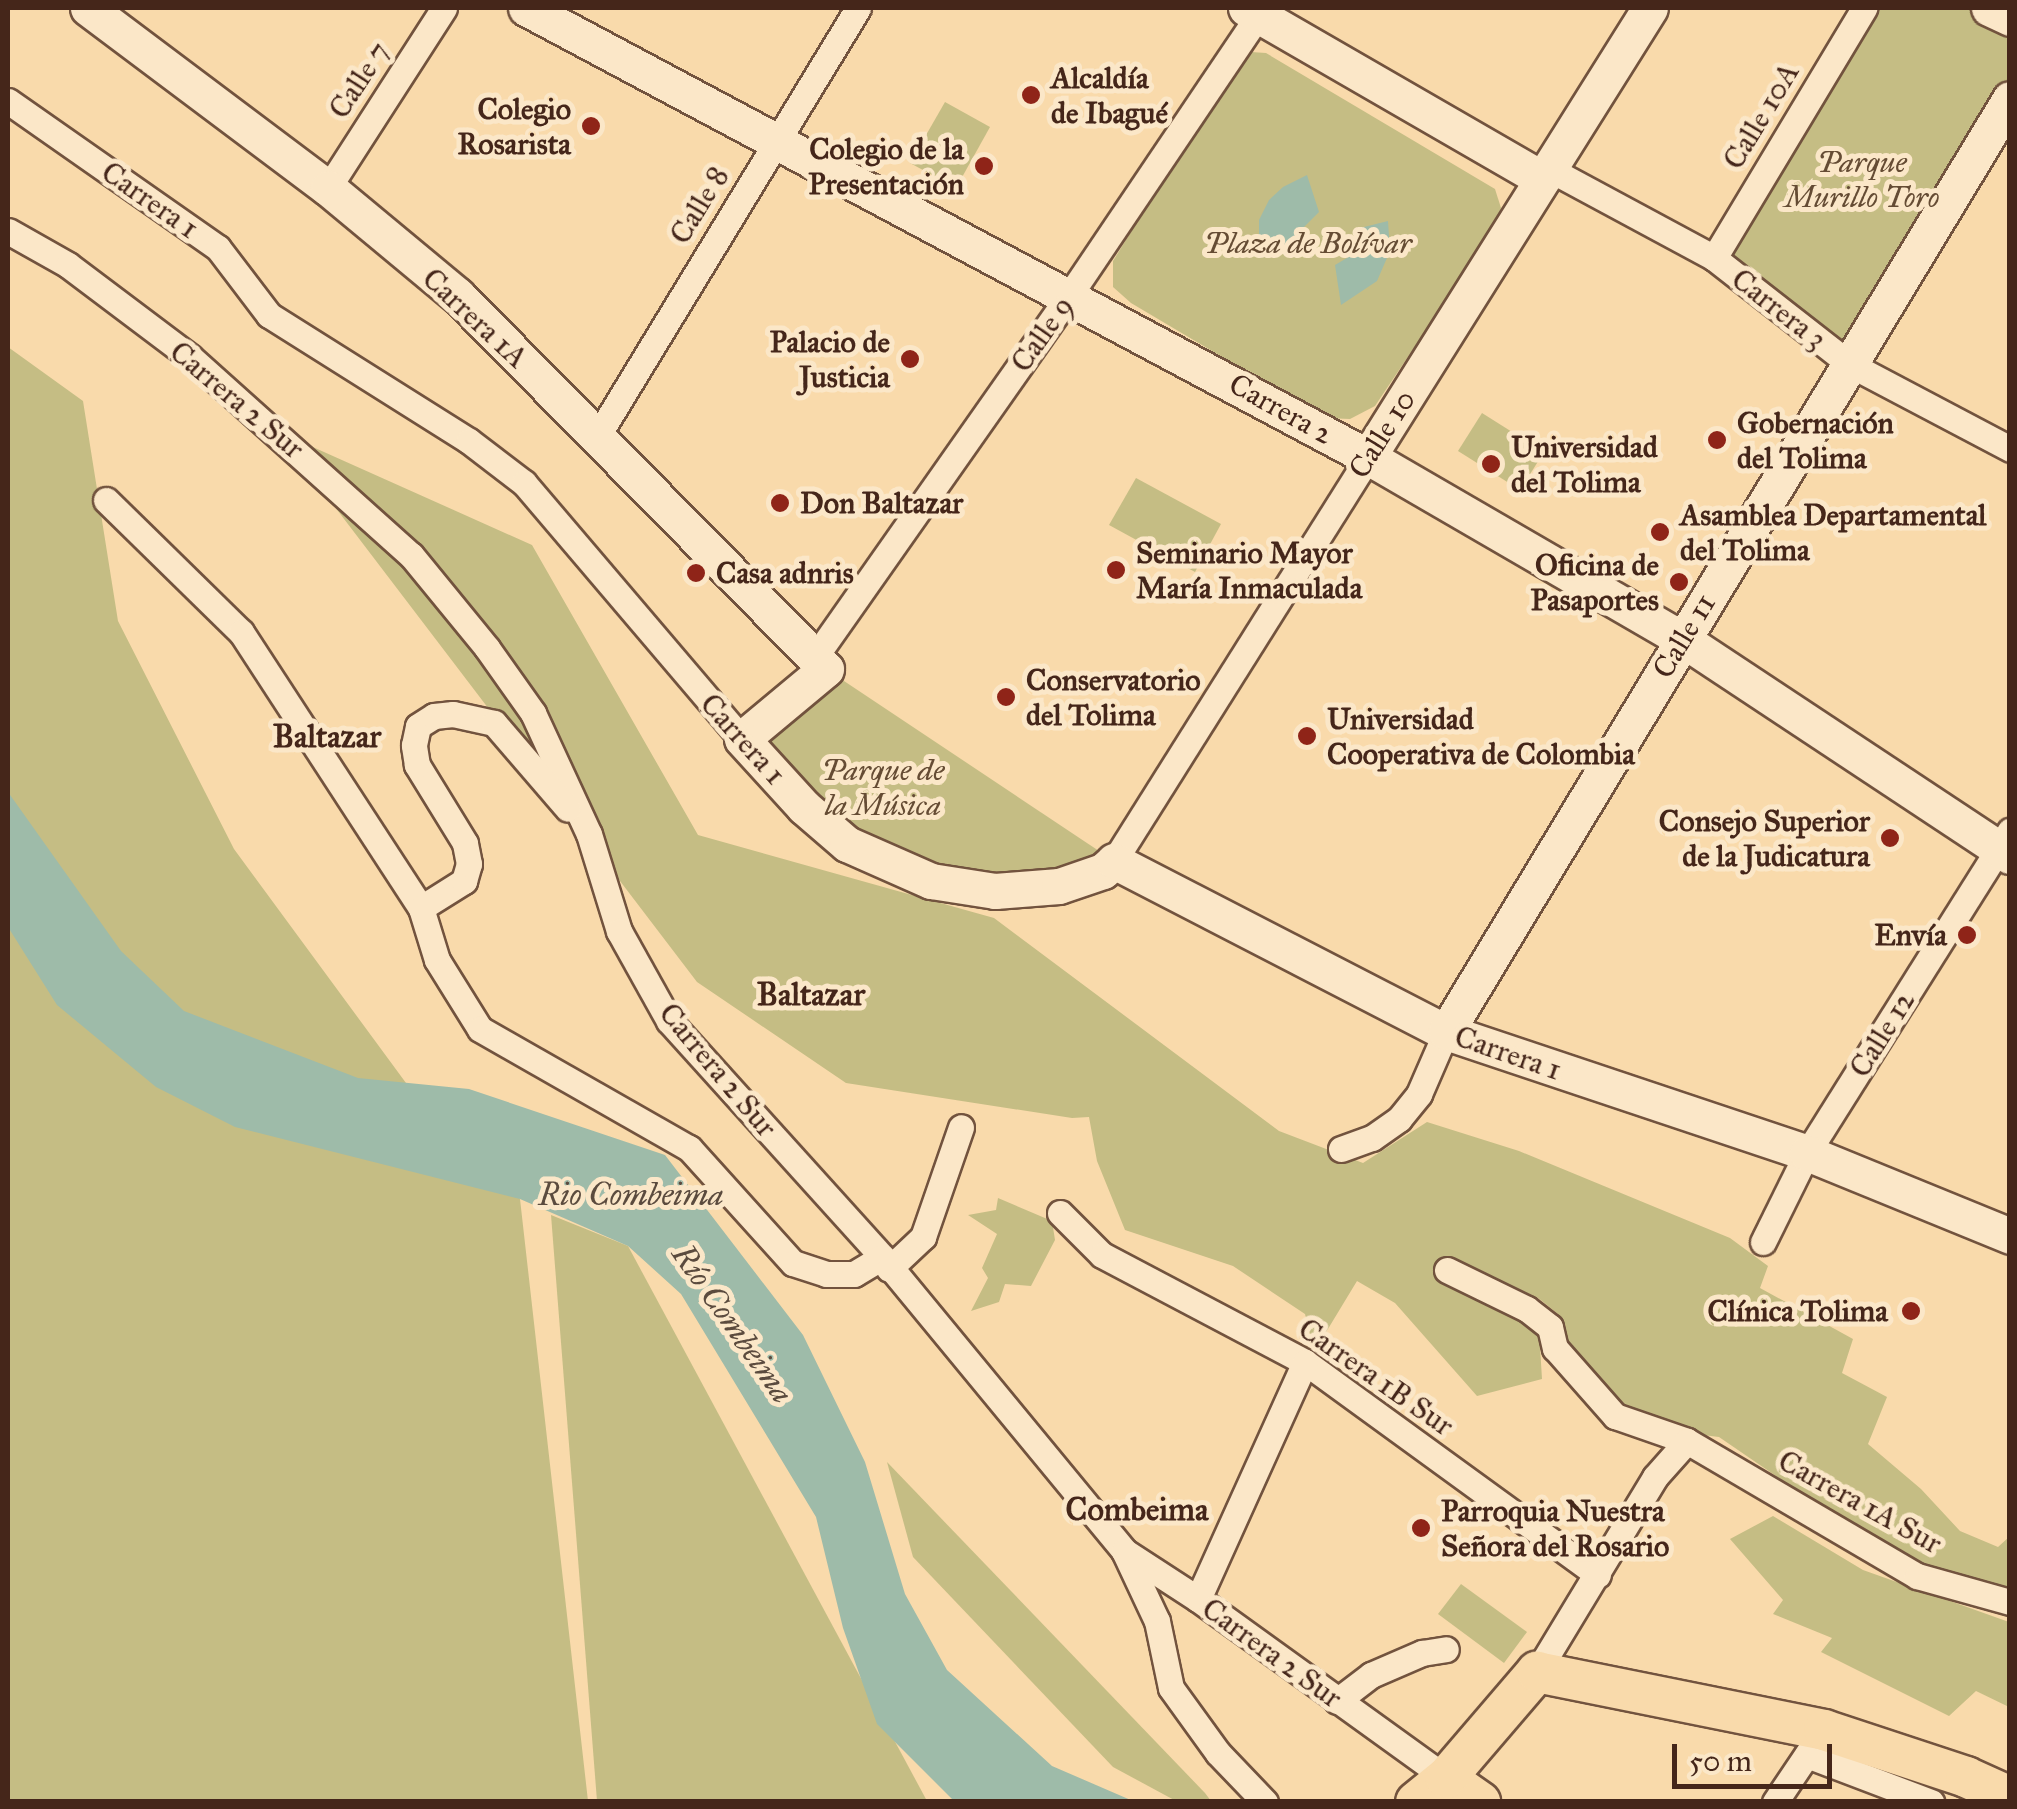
<!DOCTYPE html>
<meta charset="utf-8">
<style>
body{margin:0}
#map{position:relative;width:2017px;height:1809px;overflow:hidden;background:#f9daab;font-family:"IM FELL Great Primer",serif}
div>[style]{position:absolute}
.green>*{inset:0;background:#c5bd84}
.water>*{inset:0;background:#9ebba9}
.roads{filter:drop-shadow(2px 0 #72533e) drop-shadow(-2px 0 #72533e) drop-shadow(0 2px #72533e) drop-shadow(0 -2px #72533e)}
.street>*{height:25px;margin:-12.5px;padding:0 12.5px;transform-origin:12.5px;border-radius:12.5px;background:#fbe7c8}
.secondary>*{height:35px;margin:-17.5px;padding:0 17.5px;transform-origin:17.5px;border-radius:17.5px;background:#fbe7c8}
.primary>*{height:40px;margin:-20px;padding:0 20px;transform-origin:20px;border-radius:20px;background:#f9daab}
.dots>*{width:28px;height:28px;translate:-50% -50%;box-sizing:border-box;border:5px solid #fbe7c8;border-radius:50%}
span{translate:-50% -50%;white-space:nowrap;text-align:center;line-height:1.15;-webkit-text-stroke:10px #fbe7c8;paint-order:stroke}
.poi-label{font-size:30px;color:#45261a;font-weight:700}
.left{translate:0 -50%;text-align:left}
.right{translate:-100% -50%;text-align:right}
.street-label{font-size:30px;color:#45261a}
.park-label{font-size:30px;color:#654c34;font-style:italic}
.neighbourhood-label{font-size:32px;color:#45261a;font-weight:700}
.water-label{font-size:32px;color:#5b4b3e;font-style:italic}
.frame{position:absolute;inset:0;border:10px solid #45261a;pointer-events:none}
.scale{position:absolute;left:1672px;top:1744px;width:160px;height:45px;box-sizing:border-box;border:5px solid #45261a;border-top:0;padding-left:12px;font-size:30px;line-height:35px;white-space:nowrap;color:#45261a;-webkit-text-stroke:8px #fbe7c8;paint-order:stroke}
</style>
<div id="map">
<div class="green">
<div style="clip-path:polygon(1864px 8px,1989px 8px,2009px 18px,2009px 101px,1851px 365px,1714px 258px)"></div>
<div style="clip-path:polygon(1251px 52px,1266px 53px,1495px 189px,1501px 208px,1494px 228px,1375px 406px,1350px 419px,1325px 418px,1131px 303px,1113px 287px,1113px 261px,1231px 70px)"></div>
<div style="clip-path:polygon(945px 102px,990px 127px,956px 188px,910px 163px)"></div>
<div style="clip-path:polygon(8px 347px,83px 401px,118px 621px,234px 849px,406px 1083px,520px 1199px,588px 1801px,8px 1801px)"></div>
<div style="clip-path:polygon(1482px 413px,1544px 452px,1520px 490px,1458px 451px)"></div>
<div style="clip-path:polygon(277px 431px,532px 545px,698px 835px,994px 918px,1279px 1131px,1363px 1163px,1427px 1122px,1519px 1151px,1730px 1238px,1768px 1266px,1760px 1288px,1853px 1339px,1842px 1373px,1887px 1397px,1868px 1444px,1921px 1489px,1960px 1531px,1998px 1547px,2009px 1537px,2009px 1587px,1916px 1562px,1805px 1496px,1719px 1437px,1687px 1433px,1622px 1409px,1572px 1351px,1558px 1314px,1537px 1297px,1542px 1379px,1477px 1396px,1395px 1303px,1357px 1281px,1314px 1352px,1305px 1314px,1233px 1266px,1125px 1230px,1097px 1161px,1089px 1117px,1072px 1118px,846px 1083px,697px 982px)"></div>
<div style="clip-path:polygon(1136px 478px,1221px 524px,1195px 572px,1109px 525px)"></div>
<div style="clip-path:polygon(826px 669px,1114px 861px,1079px 880px,897px 869px,742px 739px)"></div>
<div style="clip-path:polygon(998px 1198px,1052px 1221px,1055px 1240px,1031px 1286px,1005px 1284px,999px 1302px,971px 1311px,988px 1278px,982px 1268px,997px 1234px,968px 1215px,996px 1210px)"></div>
<div style="clip-path:polygon(551px 1215px,628px 1246px,927px 1801px,597px 1801px)"></div>
<div style="clip-path:polygon(887px 1462px,1205px 1793px,1211px 1801px,1176px 1801px,1113px 1767px,913px 1557px)"></div>
<div style="clip-path:polygon(1773px 1516px,1863px 1570px,2009px 1622px,2009px 1707px,1976px 1691px,1949px 1716px,1821px 1652px,1832px 1638px,1773px 1614px,1783px 1600px,1730px 1539px)"></div>
<div style="clip-path:polygon(1461px 1584px,1527px 1632px,1504px 1663px,1438px 1614px)"></div>
</div>
<div class="water">
<div style="clip-path:polygon(1307px 175px,1319px 212px,1304px 227px,1303px 249px,1259px 258px,1259px 220px,1269px 200px,1283px 187px)"></div>
<div style="clip-path:polygon(1388px 221px,1390px 251px,1377px 281px,1341px 305px,1335px 265px,1352px 255px,1356px 229px)"></div>
<div style="clip-path:polygon(8px 792px,121px 951px,184px 1011px,358px 1078px,469px 1089px,665px 1155px,803px 1335px,865px 1462px,905px 1594px,947px 1670px,1052px 1766px,1133px 1801px,954px 1801px,877px 1724px,843px 1628px,816px 1517px,681px 1294px,628px 1246px,520px 1199px,235px 1127px,156px 1087px,57px 1005px,8px 927px)"></div>
</div>
<div class="roads">
<div class="street">
<div style="left:8px;top:101px;width:256px;rotate:35deg"></div>
<div style="left:218px;top:248px;width:84px;rotate:52.7deg"></div>
<div style="left:269px;top:315px;width:236px;rotate:32.2deg"></div>
<div style="left:469px;top:441px;width:69px;rotate:37.4deg"></div>
<div style="left:524px;top:483px;width:336px;rotate:49.6deg"></div>
<div style="left:1549px;top:169px;width:187px;rotate:28.3deg"></div>
<div style="left:1714px;top:258px;width:174px;rotate:38deg"></div>
<div style="left:1851px;top:365px;width:180px;rotate:27.8deg"></div>
<div style="left:328px;top:188px;width:214px;rotate:-57.2deg"></div>
<div style="left:8px;top:231px;width:69px;rotate:29.5deg"></div>
<div style="left:68px;top:265px;width:153px;rotate:37deg"></div>
<div style="left:190px;top:357px;width:297px;rotate:41.9deg"></div>
<div style="left:411px;top:555px;width:120px;rotate:50.7deg"></div>
<div style="left:487px;top:648px;width:80px;rotate:54.7deg"></div>
<div style="left:533px;top:713px;width:133px;rotate:65.2deg"></div>
<div style="left:589px;top:834px;width:102px;rotate:72.8deg"></div>
<div style="left:619px;top:931px;width:103px;rotate:60.9deg"></div>
<div style="left:669px;top:1021px;width:318px;rotate:47.9deg"></div>
<div style="left:882px;top:1257px;width:381px;rotate:50.5deg"></div>
<div style="left:1124px;top:1551px;width:88px;rotate:33deg"></div>
<div style="left:1198px;top:1599px;width:306px;rotate:35.8deg"></div>
<div style="left:1714px;top:258px;width:292px;rotate:-59deg"></div>
<div style="left:597px;top:437px;width:502px;rotate:-58.68deg"></div>
<div style="left:106px;top:500px;width:189px;rotate:44.4deg"></div>
<div style="left:241px;top:632px;width:330px;rotate:56.9deg"></div>
<div style="left:421px;top:908px;width:54px;rotate:72.9deg"></div>
<div style="left:437px;top:960px;width:81px;rotate:58.1deg"></div>
<div style="left:480px;top:1029px;width:241px;rotate:29.7deg"></div>
<div style="left:689px;top:1148px;width:155px;rotate:47.9deg"></div>
<div style="left:793px;top:1263px;width:35px;rotate:18deg"></div>
<div style="left:826px;top:1274px;width:28px"></div>
<div style="left:854px;top:1274px;width:33px;rotate:-31deg"></div>
<div style="left:815px;top:657px;width:441px;rotate:-54.9deg"></div>
<div style="left:1069px;top:296px;width:347px;rotate:-56deg"></div>
<div style="left:1114px;top:861px;width:477px;rotate:-57.8deg"></div>
<div style="left:421px;top:908px;width:51px;rotate:-32.1deg"></div>
<div style="left:464px;top:881px;width:18px;rotate:-74deg"></div>
<div style="left:469px;top:864px;width:21px;rotate:-101deg"></div>
<div style="left:465px;top:843px;width:92px;rotate:-121.6deg"></div>
<div style="left:417px;top:765px;width:20px;rotate:-99deg"></div>
<div style="left:414px;top:745px;width:19px;rotate:-78deg"></div>
<div style="left:418px;top:726px;width:19px;rotate:-32deg"></div>
<div style="left:434px;top:716px;width:19px;rotate:-6deg"></div>
<div style="left:453px;top:714px;width:42px;rotate:12.4deg"></div>
<div style="left:494px;top:723px;width:113px;rotate:49.3deg"></div>
<div style="left:1341px;top:1149px;width:33px;rotate:-20deg"></div>
<div style="left:1372px;top:1138px;width:33px;rotate:-35deg"></div>
<div style="left:1399px;top:1119px;width:32px;rotate:-51deg"></div>
<div style="left:1419px;top:1094px;width:68px;rotate:-66.5deg"></div>
<div style="left:1060px;top:1213px;width:59px;rotate:45deg"></div>
<div style="left:1102px;top:1255px;width:229px;rotate:27.8deg"></div>
<div style="left:1305px;top:1362px;width:362px;rotate:36deg"></div>
<div style="left:1763px;top:1242px;width:99px;rotate:-63.7deg"></div>
<div style="left:1807px;top:1153px;width:381px;rotate:-57.8deg"></div>
<div style="left:889px;top:1269px;width:47px;rotate:-43.3deg"></div>
<div style="left:923px;top:1237px;width:116px;rotate:-70.9deg"></div>
<div style="left:1447px;top:1270px;width:89px;rotate:26deg"></div>
<div style="left:1527px;top:1309px;width:29px;rotate:38deg"></div>
<div style="left:1550px;top:1327px;width:22px;rotate:77deg"></div>
<div style="left:1555px;top:1348px;width:91px;rotate:48.6deg"></div>
<div style="left:1615px;top:1416px;width:76px;rotate:19.1deg"></div>
<div style="left:1687px;top:1441px;width:267px;rotate:30.4deg"></div>
<div style="left:1917px;top:1576px;width:97px;rotate:15.6deg"></div>
<div style="left:1124px;top:1551px;width:77px;rotate:64.8deg"></div>
<div style="left:1157px;top:1621px;width:68px;rotate:78.2deg"></div>
<div style="left:1171px;top:1688px;width:80px;rotate:54.1deg"></div>
<div style="left:1218px;top:1753px;width:68px;rotate:46.2deg"></div>
<div style="left:1198px;top:1599px;width:260px;rotate:-65.7deg"></div>
<div style="left:1537px;top:1672px;width:228px;rotate:-58.8deg"></div>
<div style="left:1655px;top:1477px;width:48px;rotate:-48.4deg"></div>
<div style="left:1337px;top:1701px;width:43px;rotate:-37.4deg"></div>
<div style="left:1371px;top:1675px;width:56px;rotate:-23.3deg"></div>
<div style="left:1422px;top:1653px;width:24px;rotate:-9deg"></div>
<div style="left:1807px;top:1755px;width:133px;rotate:20.8deg"></div>
<div style="left:1775px;top:1802px;width:70px;rotate:-56.1deg"></div>
</div>
<div class="secondary">
<div style="left:88px;top:8px;width:300px;rotate:36.9deg"></div>
<div style="left:328px;top:188px;width:168px;rotate:39.7deg"></div>
<div style="left:457px;top:295px;width:525px;rotate:45.39deg"></div>
<div style="left:826px;top:669px;width:109px;rotate:140.2deg"></div>
<div style="left:742px;top:739px;width:92px;rotate:47.6deg"></div>
<div style="left:804px;top:807px;width:57px;rotate:40.7deg"></div>
<div style="left:847px;top:844px;width:92px;rotate:23.8deg"></div>
<div style="left:931px;top:881px;width:65px;rotate:8.9deg"></div>
<div style="left:995px;top:891px;width:64px;rotate:-4.5deg"></div>
<div style="left:1059px;top:886px;width:46px;rotate:-18.8deg"></div>
<div style="left:1103px;top:871px;width:15px;rotate:-42deg"></div>
<div style="left:1114px;top:861px;width:373px;rotate:27.3deg"></div>
<div style="left:1446px;top:1032px;width:381px;rotate:18.5deg"></div>
<div style="left:1807px;top:1153px;width:219px;rotate:22.2deg"></div>
<div style="left:526px;top:8px;width:954px;rotate:28.07deg"></div>
<div style="left:1368px;top:457px;width:363px;rotate:30.1deg"></div>
<div style="left:1682px;top:639px;width:393px;rotate:33.5deg"></div>
<div style="left:1246px;top:8px;width:342px;rotate:30deg"></div>
<div style="left:1989px;top:8px;width:23px;rotate:25deg"></div>
<div style="left:1368px;top:457px;width:530px;rotate:-57.87deg"></div>
<div style="left:1446px;top:1032px;width:1090px;rotate:-58.85deg"></div>
</div>
<div class="primary">
<div style="left:1446px;top:1778px;width:42px;rotate:35.2deg"></div>
<div style="left:1416px;top:1802px;width:38px;rotate:-39deg"></div>
<div style="left:1446px;top:1778px;width:140px;rotate:-49.4deg"></div>
<div style="left:1537px;top:1672px;width:293px;rotate:11.4deg"></div>
<div style="left:1824px;top:1730px;width:150px;rotate:18.3deg"></div>
<div style="left:1966px;top:1777px;width:48px;rotate:24.4deg"></div>
</div>
</div>
<div class="dots">
<div style="left:1031px;top:95px;background:#8f2418"></div>
<div style="left:591px;top:126px;background:#8f2418"></div>
<div style="left:984px;top:166px;background:#8f2418"></div>
<div style="left:910px;top:359px;background:#8f2418"></div>
<div style="left:1717px;top:440px;background:#8f2418"></div>
<div style="left:1491px;top:464px;background:#8f2418"></div>
<div style="left:780px;top:503px;background:#8f2418"></div>
<div style="left:1660px;top:532px;background:#8f2418"></div>
<div style="left:1116px;top:570px;background:#8f2418"></div>
<div style="left:696px;top:573px;background:#8f2418"></div>
<div style="left:1679px;top:582px;background:#8f2418"></div>
<div style="left:1006px;top:697px;background:#8f2418"></div>
<div style="left:1307px;top:736px;background:#8f2418"></div>
<div style="left:1890px;top:838px;background:#8f2418"></div>
<div style="left:1967px;top:935px;background:#8f2418"></div>
<div style="left:1911px;top:1311px;background:#8f2418"></div>
<div style="left:1421px;top:1528px;background:#8f2418"></div>
</div>
<div class="poi-label">
<span class="left" style="left:1051px;top:95px">Alcaldía<br>de Ibagué</span>
<span class="right" style="left:571px;top:126px">Colegio<br>Rosarista</span>
<span class="right" style="left:964px;top:166px">Colegio de la<br>Presentación</span>
<span class="right" style="left:890px;top:359px">Palacio de<br>Justicia</span>
<span class="left" style="left:1737px;top:440px">Gobernación<br>del Tolima</span>
<span class="left" style="left:1511px;top:464px">Universidad<br>del Tolima</span>
<span class="left" style="left:800px;top:503px">Don Baltazar</span>
<span class="left" style="left:1680px;top:532px">Asamblea Departamental<br>del Tolima</span>
<span class="left" style="left:1136px;top:570px">Seminario Mayor<br>María Inmaculada</span>
<span class="right" style="left:1659px;top:582px">Oficina de<br>Pasaportes</span>
<span class="left" style="left:716px;top:573px">Casa adnris</span>
<span class="left" style="left:1026px;top:697px">Conservatorio<br>del Tolima</span>
<span class="left" style="left:1327px;top:736px">Universidad<br>Cooperativa de Colombia</span>
<span class="right" style="left:1870px;top:838px">Consejo Superior<br>de la Judicatura</span>
<span class="right" style="left:1947px;top:935px">Envía</span>
<span class="right" style="left:1888px;top:1311px">Clínica Tolima</span>
<span class="left" style="left:1441px;top:1528px">Parroquia Nuestra<br>Señora del Rosario</span>
</div>
<div class="street-label">
<span style="left:359px;top:80px;rotate:-57deg">Calle 7</span>
<span style="left:1761px;top:116px;rotate:-59deg">Calle 10A</span>
<span style="left:150px;top:200px;rotate:35deg">Carrera 1</span>
<span style="left:699px;top:205px;rotate:-59deg">Calle 8</span>
<span style="left:1779px;top:309px;rotate:38deg">Carrera 3</span>
<span style="left:475px;top:318px;rotate:43deg">Carrera 1A</span>
<span style="left:1042px;top:334px;rotate:-55deg">Calle 9</span>
<span style="left:237px;top:400px;rotate:40deg">Carrera 2 Sur</span>
<span style="left:1281px;top:409px;rotate:29deg">Carrera 2</span>
<span style="left:1382px;top:434px;rotate:-58deg">Calle 10</span>
<span style="left:1684px;top:636px;rotate:-59deg">Calle 11</span>
<span style="left:743px;top:739px;rotate:48deg">Carrera 1</span>
<span style="left:1882px;top:1034px;rotate:-58deg">Calle 12</span>
<span style="left:1508px;top:1053px;rotate:19deg">Carrera 1</span>
<span style="left:718px;top:1070px;rotate:50deg">Carrera 2 Sur</span>
<span style="left:1376px;top:1377px;rotate:35deg">Carrera 1B Sur</span>
<span style="left:1860px;top:1502px;rotate:29deg">Carrera 1A Sur</span>
<span style="left:1272px;top:1653px;rotate:36deg">Carrera 2 Sur</span>
</div>
<div class="park-label">
<span style="left:1862px;top:179px">Parque<br>Murillo Toro</span>
<span style="left:1308px;top:243px">Plaza de Bolívar</span>
<span style="left:883px;top:787px">Parque de<br>la Música</span>
</div>
<div class="neighbourhood-label">
<span style="left:327px;top:737px">Baltazar</span>
<span style="left:811px;top:995px">Baltazar</span>
<span style="left:1137px;top:1510px">Combeima</span>
</div>
<div class="water-label">
<span style="left:631px;top:1195px">Rio Combeima</span>
<span style="left:732px;top:1324px;rotate:55deg">Río Combeima</span>
</div>
<div class="frame"></div>
<div class="scale">50 m</div>
</div>
